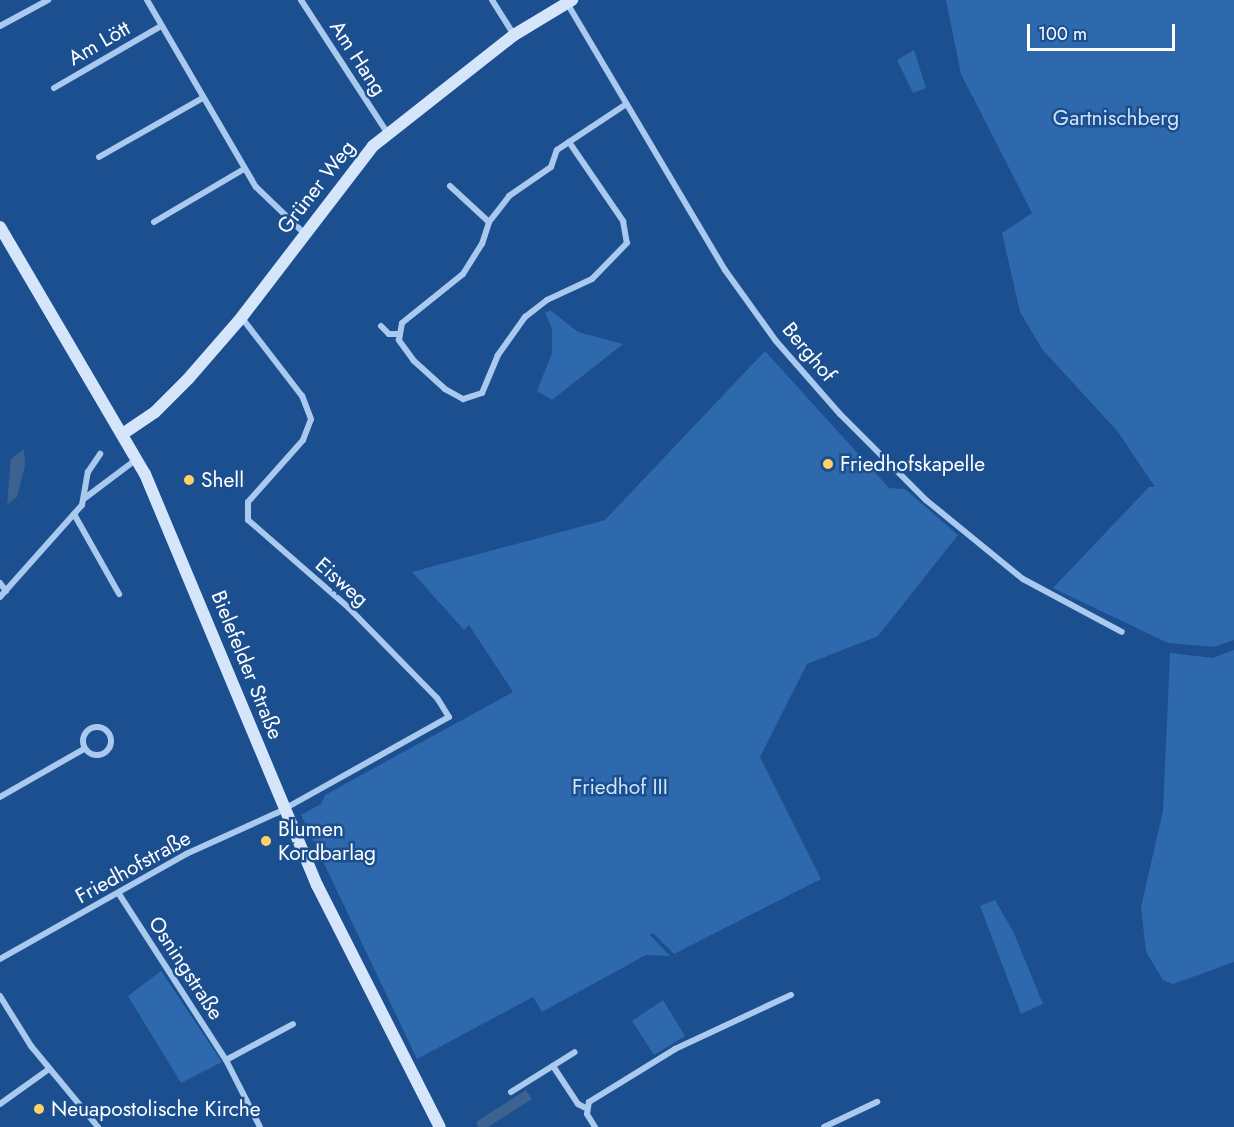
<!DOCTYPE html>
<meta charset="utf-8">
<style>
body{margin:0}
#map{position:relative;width:1234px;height:1127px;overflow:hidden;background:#1b4f8f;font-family:Jost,sans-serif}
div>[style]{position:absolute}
.green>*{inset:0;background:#2e69ad}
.water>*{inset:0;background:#3c6290}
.street>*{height:6px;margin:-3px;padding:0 3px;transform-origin:3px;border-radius:3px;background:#a9c9ee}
.street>.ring{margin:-3px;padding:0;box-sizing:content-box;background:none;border:6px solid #a9c9ee;border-radius:50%}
.secondary>*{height:12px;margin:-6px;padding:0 6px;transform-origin:6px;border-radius:6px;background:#d6e6fa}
.dots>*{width:16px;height:16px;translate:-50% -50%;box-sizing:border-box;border:3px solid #1b4f8f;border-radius:50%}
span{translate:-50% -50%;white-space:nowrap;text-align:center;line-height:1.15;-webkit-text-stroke:5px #1b4f8f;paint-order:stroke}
.street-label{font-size:21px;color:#fff}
.park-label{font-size:21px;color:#cfe3fa}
.poi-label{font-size:21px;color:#fff}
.left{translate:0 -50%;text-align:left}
.scale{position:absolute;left:1027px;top:24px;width:148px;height:27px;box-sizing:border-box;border:3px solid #fff;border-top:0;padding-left:8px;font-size:18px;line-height:21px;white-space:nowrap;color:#fff;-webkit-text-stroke:4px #1b4f8f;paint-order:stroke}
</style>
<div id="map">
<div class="green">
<div style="clip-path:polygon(946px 0,1234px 0,1234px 640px,1214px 647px,1168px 643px,1053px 588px,1149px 487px,1155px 487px,1118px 432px,1042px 349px,1020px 312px,1002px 233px,1032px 213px,961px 74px)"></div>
<div style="clip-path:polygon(914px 50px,926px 88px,913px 93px,897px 60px)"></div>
<div style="clip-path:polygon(550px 310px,578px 332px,623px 344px,552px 400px,537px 391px,552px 353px,552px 328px,545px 313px)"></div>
<div style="clip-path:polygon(765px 351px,889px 488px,905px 489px,958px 535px,878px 636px,807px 664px,760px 757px,821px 879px,674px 954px,653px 933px,650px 935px,670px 956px,646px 955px,542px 1012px,533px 997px,417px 1059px,301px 815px,321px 804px,325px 795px,513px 692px,469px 625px,464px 630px,412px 572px,605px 520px)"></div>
<div style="clip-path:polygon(1234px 650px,1234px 962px,1173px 984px,1163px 980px,1146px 952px,1141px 907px,1163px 811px,1170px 653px,1213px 658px)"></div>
<div style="clip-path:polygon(995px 900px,1013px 931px,1043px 1004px,1021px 1014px,980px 906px)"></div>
<div style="clip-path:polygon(161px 971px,222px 1062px,181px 1083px,128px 996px)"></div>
<div style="clip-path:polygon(663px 1000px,685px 1036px,654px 1055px,632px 1021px)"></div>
</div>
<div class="water">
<div style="clip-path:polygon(24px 449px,25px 465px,17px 497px,7px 505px,11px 459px)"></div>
<div style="clip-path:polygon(526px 1090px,532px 1099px,488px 1127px,478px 1127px,476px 1122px)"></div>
</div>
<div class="street">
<div style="left:147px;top:0;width:216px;rotate:59.8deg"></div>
<div style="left:256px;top:187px;width:68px;rotate:43.8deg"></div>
<div style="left:301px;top:0;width:160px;rotate:57deg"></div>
<div style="left:492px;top:0;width:41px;rotate:57.8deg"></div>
<div style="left:567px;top:3px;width:310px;rotate:59.4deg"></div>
<div style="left:725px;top:270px;width:87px;rotate:54.3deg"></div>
<div style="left:776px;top:341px;width:97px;rotate:48.8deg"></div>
<div style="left:840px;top:414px;width:122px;rotate:45deg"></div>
<div style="left:926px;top:500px;width:125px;rotate:39.2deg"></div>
<div style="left:1023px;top:579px;width:112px;rotate:28.2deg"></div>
<div style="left:0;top:26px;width:55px;rotate:-28.4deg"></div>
<div style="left:54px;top:88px;width:124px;rotate:-30.1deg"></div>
<div style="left:569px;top:142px;width:96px;rotate:55.6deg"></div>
<div style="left:623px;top:221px;width:22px;rotate:80deg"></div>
<div style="left:627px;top:243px;width:50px;rotate:134.2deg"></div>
<div style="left:592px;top:279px;width:50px;rotate:155deg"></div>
<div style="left:547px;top:300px;width:28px;rotate:142deg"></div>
<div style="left:525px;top:317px;width:47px;rotate:125.4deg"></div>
<div style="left:498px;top:355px;width:41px;rotate:112.8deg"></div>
<div style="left:482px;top:393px;width:20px;rotate:162deg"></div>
<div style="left:463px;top:399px;width:21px;rotate:-151deg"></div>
<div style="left:445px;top:389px;width:42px;rotate:-137.9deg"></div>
<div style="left:414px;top:361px;width:26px;rotate:-126deg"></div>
<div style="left:399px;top:340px;width:17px;rotate:-80deg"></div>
<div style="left:402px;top:323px;width:78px;rotate:-38.8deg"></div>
<div style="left:463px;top:274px;width:36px;rotate:-58deg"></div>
<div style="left:482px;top:244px;width:23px;rotate:-72deg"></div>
<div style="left:489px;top:222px;width:33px;rotate:-52deg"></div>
<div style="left:509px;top:196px;width:51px;rotate:-34.6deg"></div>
<div style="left:551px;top:167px;width:18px;rotate:-71deg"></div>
<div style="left:557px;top:150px;width:14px;rotate:-34deg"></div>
<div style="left:569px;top:142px;width:67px;rotate:-33.5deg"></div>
<div style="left:99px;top:157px;width:120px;rotate:-29.6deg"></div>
<div style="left:450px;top:186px;width:53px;rotate:42.7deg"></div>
<div style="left:154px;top:222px;width:104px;rotate:-30.5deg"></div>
<div style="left:381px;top:326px;width:11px;rotate:45deg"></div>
<div style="left:389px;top:334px;width:8px"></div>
<div style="left:85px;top:498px;width:65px;rotate:-36.9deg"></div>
<div style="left:74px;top:514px;width:92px;rotate:60.6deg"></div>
<div style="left:0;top:583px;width:10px;rotate:53deg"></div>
<div style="left:0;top:597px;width:123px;rotate:-48.3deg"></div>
<div style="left:82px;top:505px;width:34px;rotate:-80deg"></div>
<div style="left:88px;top:472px;width:22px;rotate:-56deg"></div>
<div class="ring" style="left:83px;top:727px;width:22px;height:22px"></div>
<div style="left:0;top:797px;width:95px;rotate:-29.8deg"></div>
<div style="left:119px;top:894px;width:197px;rotate:57.2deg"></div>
<div style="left:226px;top:1060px;width:75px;rotate:63.1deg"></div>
<div style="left:0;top:959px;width:214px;rotate:-29.4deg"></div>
<div style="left:186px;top:854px;width:100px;rotate:-24.3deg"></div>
<div style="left:277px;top:813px;width:197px;rotate:-29.2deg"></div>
<div style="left:449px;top:717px;width:22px;rotate:-122deg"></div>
<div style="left:437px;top:698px;width:126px;rotate:-134.4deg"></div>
<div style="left:349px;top:608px;width:134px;rotate:-138.9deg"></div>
<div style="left:248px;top:520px;width:18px;rotate:-90deg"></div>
<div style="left:248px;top:502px;width:83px;rotate:-48.4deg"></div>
<div style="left:303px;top:440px;width:22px;rotate:-69deg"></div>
<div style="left:311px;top:419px;width:25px;rotate:-111deg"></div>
<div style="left:302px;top:396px;width:98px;rotate:-127.6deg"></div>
<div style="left:0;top:996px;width:59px;rotate:58.2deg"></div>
<div style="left:31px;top:1046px;width:105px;rotate:50.4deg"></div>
<div style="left:226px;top:1060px;width:76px;rotate:-28.2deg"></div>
<div style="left:553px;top:1066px;width:45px;rotate:56.7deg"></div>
<div style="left:578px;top:1104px;width:9px;rotate:27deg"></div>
<div style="left:511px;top:1092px;width:75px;rotate:-32deg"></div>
<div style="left:0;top:1104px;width:60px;rotate:-35.5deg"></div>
<div style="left:595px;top:1127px;width:15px;rotate:-122deg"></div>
<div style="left:587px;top:1114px;width:12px;rotate:-81deg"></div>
<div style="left:589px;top:1102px;width:101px;rotate:-31.6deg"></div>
<div style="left:675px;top:1049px;width:128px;rotate:-25deg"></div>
<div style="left:824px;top:1127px;width:59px;rotate:-25.3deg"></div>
</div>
<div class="secondary">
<div style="left:0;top:227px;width:286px;rotate:59.6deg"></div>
<div style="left:145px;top:474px;width:446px;rotate:67.3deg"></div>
<div style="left:317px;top:885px;width:271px;rotate:63.1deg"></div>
<div style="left:124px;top:433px;width:37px;rotate:-34deg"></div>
<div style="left:155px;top:412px;width:47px;rotate:-45deg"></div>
<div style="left:188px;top:379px;width:81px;rotate:-49deg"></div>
<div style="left:241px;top:318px;width:217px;rotate:-52.5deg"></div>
<div style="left:373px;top:146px;width:179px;rotate:-38.2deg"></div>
<div style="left:514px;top:35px;width:68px;rotate:-31.1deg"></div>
</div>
<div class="dots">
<div style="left:828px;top:464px;background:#ffd166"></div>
<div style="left:189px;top:480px;background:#ffd166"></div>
<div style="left:266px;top:841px;background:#ffd166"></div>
<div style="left:39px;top:1109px;background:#ffd166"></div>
</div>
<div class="street-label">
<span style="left:99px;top:43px;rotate:-30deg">Am Lött</span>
<span style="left:358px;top:58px;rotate:57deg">Am Hang</span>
<span style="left:316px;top:187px;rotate:-52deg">Grüner Weg</span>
<span style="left:809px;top:352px;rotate:50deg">Berghof</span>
<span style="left:342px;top:582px;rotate:41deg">Eisweg</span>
<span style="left:247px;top:665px;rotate:68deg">Bielefelder Straße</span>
<span style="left:133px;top:867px;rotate:-29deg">Friedhofstraße</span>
<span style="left:186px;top:968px;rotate:57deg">Osningstraße</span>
</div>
<div class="park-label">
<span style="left:1116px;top:118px">Gartnischberg</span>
<span style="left:620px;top:787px">Friedhof III</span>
</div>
<div class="poi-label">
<span class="left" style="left:840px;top:464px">Friedhofskapelle</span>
<span class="left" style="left:201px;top:480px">Shell</span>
<span class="left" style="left:278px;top:841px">Blumen<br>Kordbarlag</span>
<span class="left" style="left:51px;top:1109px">Neuapostolische Kirche</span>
</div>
<div class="scale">100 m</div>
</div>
